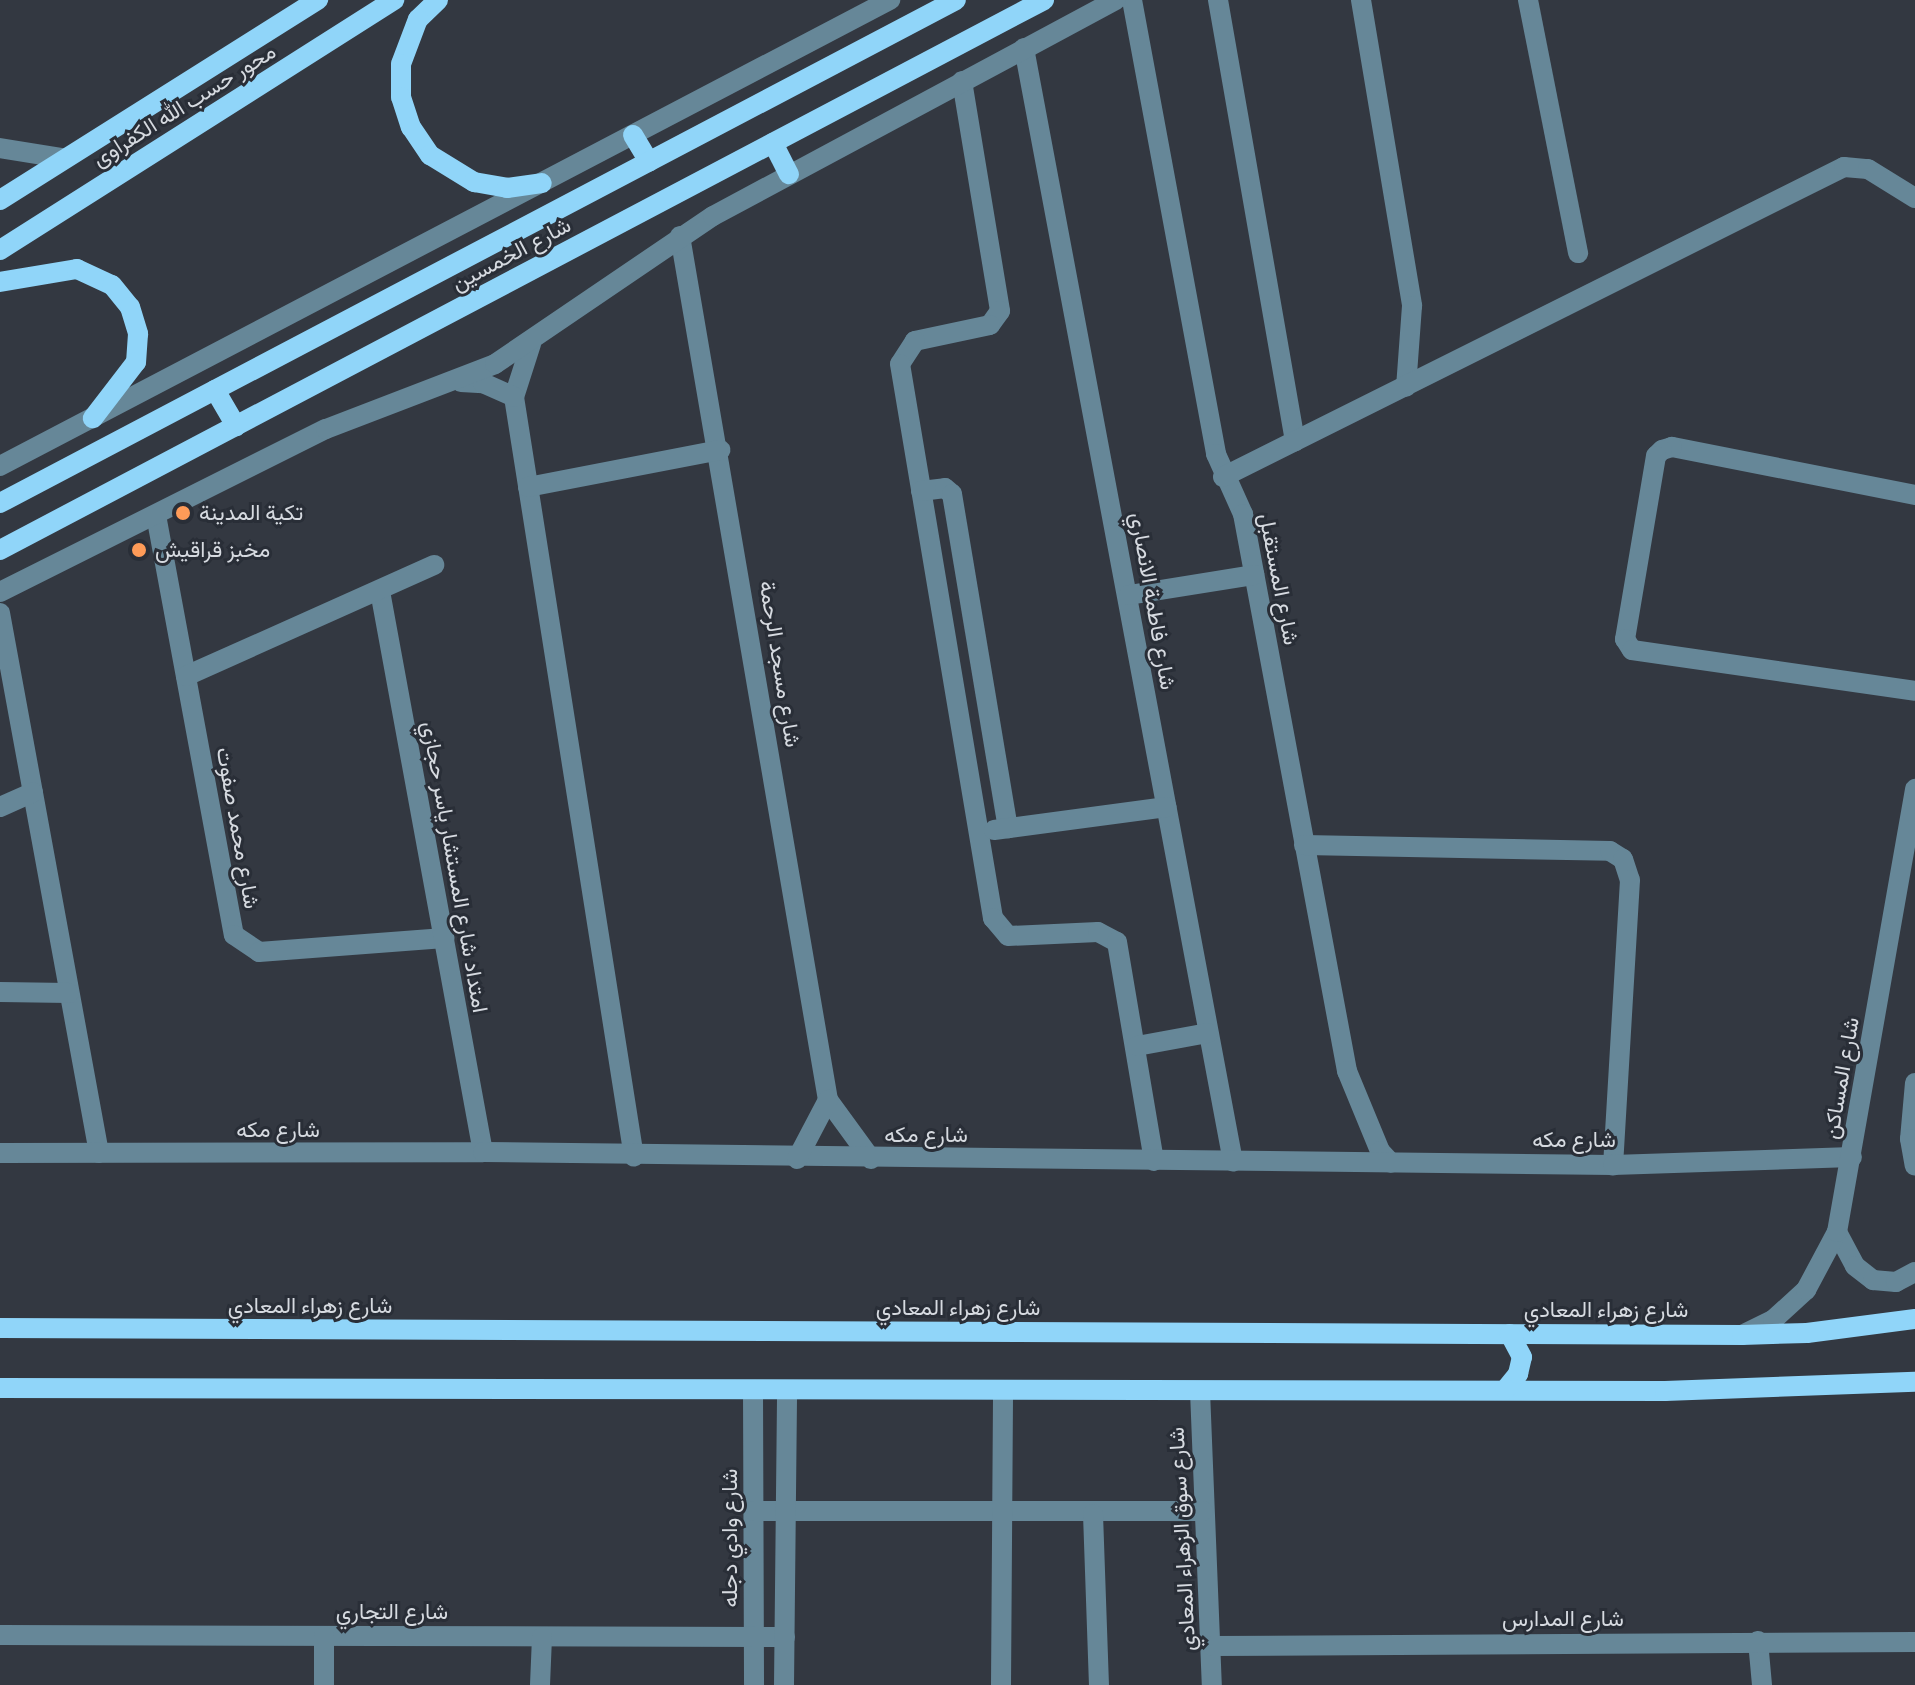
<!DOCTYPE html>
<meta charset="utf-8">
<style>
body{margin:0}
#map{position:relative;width:1915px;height:1685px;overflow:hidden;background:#333841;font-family:Cabin,Vazirmatn,sans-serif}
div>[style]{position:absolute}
.minor>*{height:20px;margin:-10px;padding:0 10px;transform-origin:10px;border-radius:10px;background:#668798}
.major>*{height:20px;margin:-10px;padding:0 10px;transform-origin:10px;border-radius:10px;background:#90d5f9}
.dots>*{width:22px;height:22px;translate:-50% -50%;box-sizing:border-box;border:4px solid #292e37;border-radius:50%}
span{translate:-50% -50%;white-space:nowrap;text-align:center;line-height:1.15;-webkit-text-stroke:6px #292e37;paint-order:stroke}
.street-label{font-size:22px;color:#d6dae0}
.poi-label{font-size:22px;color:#d6dae0}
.left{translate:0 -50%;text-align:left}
</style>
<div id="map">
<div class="minor">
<div style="left:1132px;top:0;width:462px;rotate:79.5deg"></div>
<div style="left:1216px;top:454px;width:66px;rotate:65.8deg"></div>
<div style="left:1243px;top:514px;width:567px;rotate:79.42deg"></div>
<div style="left:1347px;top:1071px;width:87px;rotate:67.6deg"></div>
<div style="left:1380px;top:1151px;width:16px;rotate:47deg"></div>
<div style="left:1218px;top:0;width:448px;rotate:80.1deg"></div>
<div style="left:1361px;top:0;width:310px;rotate:80.5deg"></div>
<div style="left:1412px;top:306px;width:81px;rotate:94.2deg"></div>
<div style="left:1528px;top:0;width:258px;rotate:78.8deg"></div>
<div style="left:1024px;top:48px;width:1133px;rotate:79.37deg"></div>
<div style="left:962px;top:81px;width:233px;rotate:80.6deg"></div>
<div style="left:1000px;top:311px;width:17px;rotate:126deg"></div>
<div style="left:990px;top:325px;width:77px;rotate:168deg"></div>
<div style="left:915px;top:341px;width:27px;rotate:123deg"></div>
<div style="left:900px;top:364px;width:562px;rotate:80.47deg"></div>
<div style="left:993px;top:918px;width:23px;rotate:50deg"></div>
<div style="left:1008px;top:936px;width:90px;rotate:-2.5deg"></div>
<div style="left:1098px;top:932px;width:21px;rotate:28deg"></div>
<div style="left:1117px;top:942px;width:222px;rotate:80.4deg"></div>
<div style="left:0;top:148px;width:63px;rotate:9.2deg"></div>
<div style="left:680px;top:236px;width:877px;rotate:80.28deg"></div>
<div style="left:828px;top:1100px;width:73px;rotate:53.9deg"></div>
<div style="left:531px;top:344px;width:56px;rotate:107.8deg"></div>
<div style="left:514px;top:397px;width:769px;rotate:81.03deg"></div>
<div style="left:461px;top:382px;width:22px;rotate:3deg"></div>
<div style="left:483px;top:383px;width:34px;rotate:24deg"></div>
<div style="left:0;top:466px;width:1005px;rotate:-27.64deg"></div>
<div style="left:1223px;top:477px;width:694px;rotate:-26.53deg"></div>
<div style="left:1844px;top:167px;width:24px;rotate:5deg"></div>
<div style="left:1868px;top:169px;width:55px;rotate:31.7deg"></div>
<div style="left:528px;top:487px;width:196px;rotate:-10.9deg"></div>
<div style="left:921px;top:491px;width:24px;rotate:-7deg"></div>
<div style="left:945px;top:488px;width:9px;rotate:41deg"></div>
<div style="left:952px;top:494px;width:339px;rotate:80.5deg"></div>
<div style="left:1915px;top:495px;width:248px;rotate:-168.8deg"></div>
<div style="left:1672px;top:447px;width:10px;rotate:163deg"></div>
<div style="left:1662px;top:450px;width:8px;rotate:135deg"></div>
<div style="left:1656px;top:456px;width:186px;rotate:99.6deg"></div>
<div style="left:1625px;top:639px;width:13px;rotate:58deg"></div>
<div style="left:1632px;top:650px;width:286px;rotate:8.2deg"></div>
<div style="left:156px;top:515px;width:427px;rotate:79.5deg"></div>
<div style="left:234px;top:935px;width:30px;rotate:34deg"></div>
<div style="left:259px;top:952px;width:186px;rotate:-4.3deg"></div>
<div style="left:380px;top:591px;width:570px;rotate:79.6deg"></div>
<div style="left:0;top:592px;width:364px;rotate:-26.6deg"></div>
<div style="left:326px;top:429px;width:181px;rotate:-21deg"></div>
<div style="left:495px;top:364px;width:263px;rotate:-34.2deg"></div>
<div style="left:713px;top:216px;width:457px;rotate:-28.2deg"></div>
<div style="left:1129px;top:595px;width:127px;rotate:-9.1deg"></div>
<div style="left:0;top:613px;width:549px;rotate:79.61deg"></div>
<div style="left:186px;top:676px;width:272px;rotate:-24.1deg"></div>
<div style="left:0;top:807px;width:36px;rotate:-24deg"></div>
<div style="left:994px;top:830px;width:174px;rotate:-7.6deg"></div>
<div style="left:1304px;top:845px;width:306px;rotate:1.1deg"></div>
<div style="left:1610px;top:851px;width:15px;rotate:32deg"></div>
<div style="left:1623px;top:859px;width:22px;rotate:72deg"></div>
<div style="left:1630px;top:880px;width:286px;rotate:93.4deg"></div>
<div style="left:0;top:992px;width:69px;rotate:0.8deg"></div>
<div style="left:1137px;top:1046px;width:72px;rotate:-10.4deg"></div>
<div style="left:1915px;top:1083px;width:56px;rotate:95.1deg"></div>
<div style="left:1910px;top:1139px;width:27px;rotate:80deg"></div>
<div style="left:0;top:1153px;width:483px;rotate:-0.1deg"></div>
<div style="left:483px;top:1152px;width:1130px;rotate:0.66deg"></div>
<div style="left:1613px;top:1165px;width:239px;rotate:-1.9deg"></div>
<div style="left:797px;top:1159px;width:67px;rotate:-62.3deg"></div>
<div style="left:1837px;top:1232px;width:38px;rotate:62deg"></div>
<div style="left:1855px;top:1266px;width:23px;rotate:38deg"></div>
<div style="left:1873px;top:1280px;width:23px;rotate:5deg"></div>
<div style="left:1896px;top:1282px;width:21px;rotate:-28deg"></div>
<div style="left:1742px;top:1335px;width:34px;rotate:-26deg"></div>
<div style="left:1773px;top:1320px;width:45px;rotate:-42.3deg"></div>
<div style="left:1806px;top:1290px;width:66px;rotate:-61.9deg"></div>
<div style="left:1837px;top:1232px;width:450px;rotate:-80deg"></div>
<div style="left:753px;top:1391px;width:294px;rotate:89.8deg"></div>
<div style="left:1200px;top:1391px;width:294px;rotate:87.7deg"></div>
<div style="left:754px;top:1511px;width:449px"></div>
<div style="left:1093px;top:1514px;width:171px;rotate:88deg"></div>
<div style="left:0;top:1635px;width:785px;rotate:0.15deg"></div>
<div style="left:324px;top:1636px;width:49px;rotate:90deg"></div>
<div style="left:1758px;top:1641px;width:44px;rotate:84.8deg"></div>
<div style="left:1212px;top:1646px;width:703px;rotate:-0.33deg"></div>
<div style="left:540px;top:1685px;width:48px;rotate:-87.6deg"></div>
<div style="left:784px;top:1685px;width:294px;rotate:-89.4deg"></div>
<div style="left:1001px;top:1685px;width:292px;rotate:-89.6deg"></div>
</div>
<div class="major">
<div style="left:438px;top:0;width:28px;rotate:136deg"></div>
<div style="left:418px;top:19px;width:48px;rotate:110.7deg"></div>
<div style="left:401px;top:64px;width:33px;rotate:90deg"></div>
<div style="left:401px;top:97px;width:32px;rotate:72deg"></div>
<div style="left:411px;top:127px;width:34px;rotate:56deg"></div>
<div style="left:430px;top:155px;width:52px;rotate:31.5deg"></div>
<div style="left:474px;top:182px;width:34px;rotate:10deg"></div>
<div style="left:507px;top:188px;width:35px;rotate:-8deg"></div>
<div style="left:633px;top:135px;width:31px;rotate:59deg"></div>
<div style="left:773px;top:143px;width:35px;rotate:63deg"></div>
<div style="left:0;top:200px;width:376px;rotate:-32.2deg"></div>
<div style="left:0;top:250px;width:467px;rotate:-32.4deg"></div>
<div style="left:0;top:282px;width:78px;rotate:-9.6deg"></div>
<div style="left:77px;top:269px;width:38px;rotate:25deg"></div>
<div style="left:112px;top:285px;width:28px;rotate:51deg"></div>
<div style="left:130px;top:307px;width:28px;rotate:73deg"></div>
<div style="left:138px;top:334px;width:28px;rotate:94deg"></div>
<div style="left:136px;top:362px;width:71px;rotate:127.5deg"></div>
<div style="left:215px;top:390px;width:42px;rotate:59.7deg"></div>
<div style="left:0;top:503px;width:1080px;rotate:-27.75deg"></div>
<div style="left:0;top:550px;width:1180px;rotate:-27.78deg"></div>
<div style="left:0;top:1328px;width:1742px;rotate:0.23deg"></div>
<div style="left:1742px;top:1335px;width:65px;rotate:-1.8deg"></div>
<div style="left:1807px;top:1333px;width:109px;rotate:-7.4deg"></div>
<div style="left:0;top:1388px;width:1665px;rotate:0.1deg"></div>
<div style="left:1665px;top:1391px;width:250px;rotate:-2.1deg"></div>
<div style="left:1505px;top:1390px;width:21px;rotate:-51deg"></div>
<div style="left:1518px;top:1374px;width:17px;rotate:-77deg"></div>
<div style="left:1522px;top:1357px;width:26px;rotate:-118deg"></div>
</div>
<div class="dots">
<div style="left:183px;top:513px;background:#fe9b58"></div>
<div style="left:139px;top:550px;background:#fe9b58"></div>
</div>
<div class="street-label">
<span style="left:184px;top:105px;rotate:-32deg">محور حسب الله الكفراوى</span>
<span style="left:511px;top:254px;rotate:-28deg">شارع الخمسين</span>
<span style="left:1279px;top:579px;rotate:79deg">شارع المستقبل</span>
<span style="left:1153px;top:601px;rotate:80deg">شارع فاطمة الانصاري</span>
<span style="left:780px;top:664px;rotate:81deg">شارع مسجد الرحمة</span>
<span style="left:238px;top:828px;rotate:80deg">شارع محمد صفوت</span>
<span style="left:455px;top:867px;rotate:80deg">امتداد شارع المستشار ياسر حجازي</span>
<span style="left:1841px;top:1078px;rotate:-80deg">شارع المساكن</span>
<span style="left:278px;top:1130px">شارع مكه</span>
<span style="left:926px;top:1135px">شارع مكه</span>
<span style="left:1574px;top:1140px">شارع مكه</span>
<span style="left:310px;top:1306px">شارع زهراء المعادي</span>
<span style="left:958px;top:1308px">شارع زهراء المعادي</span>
<span style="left:1606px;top:1310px">شارع زهراء المعادي</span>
<span style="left:730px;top:1538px;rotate:-90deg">شارع وادي دجله</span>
<span style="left:1182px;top:1539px;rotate:-93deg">شارع سوق الزهراء المعادي</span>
<span style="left:392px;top:1612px">شارع التجاري</span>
<span style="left:1563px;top:1619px">شارع المدارس</span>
</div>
<div class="poi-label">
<span class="left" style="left:199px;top:513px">تكية المدينة</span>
<span class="left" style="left:155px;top:550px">مخبز قراقيش</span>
</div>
</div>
